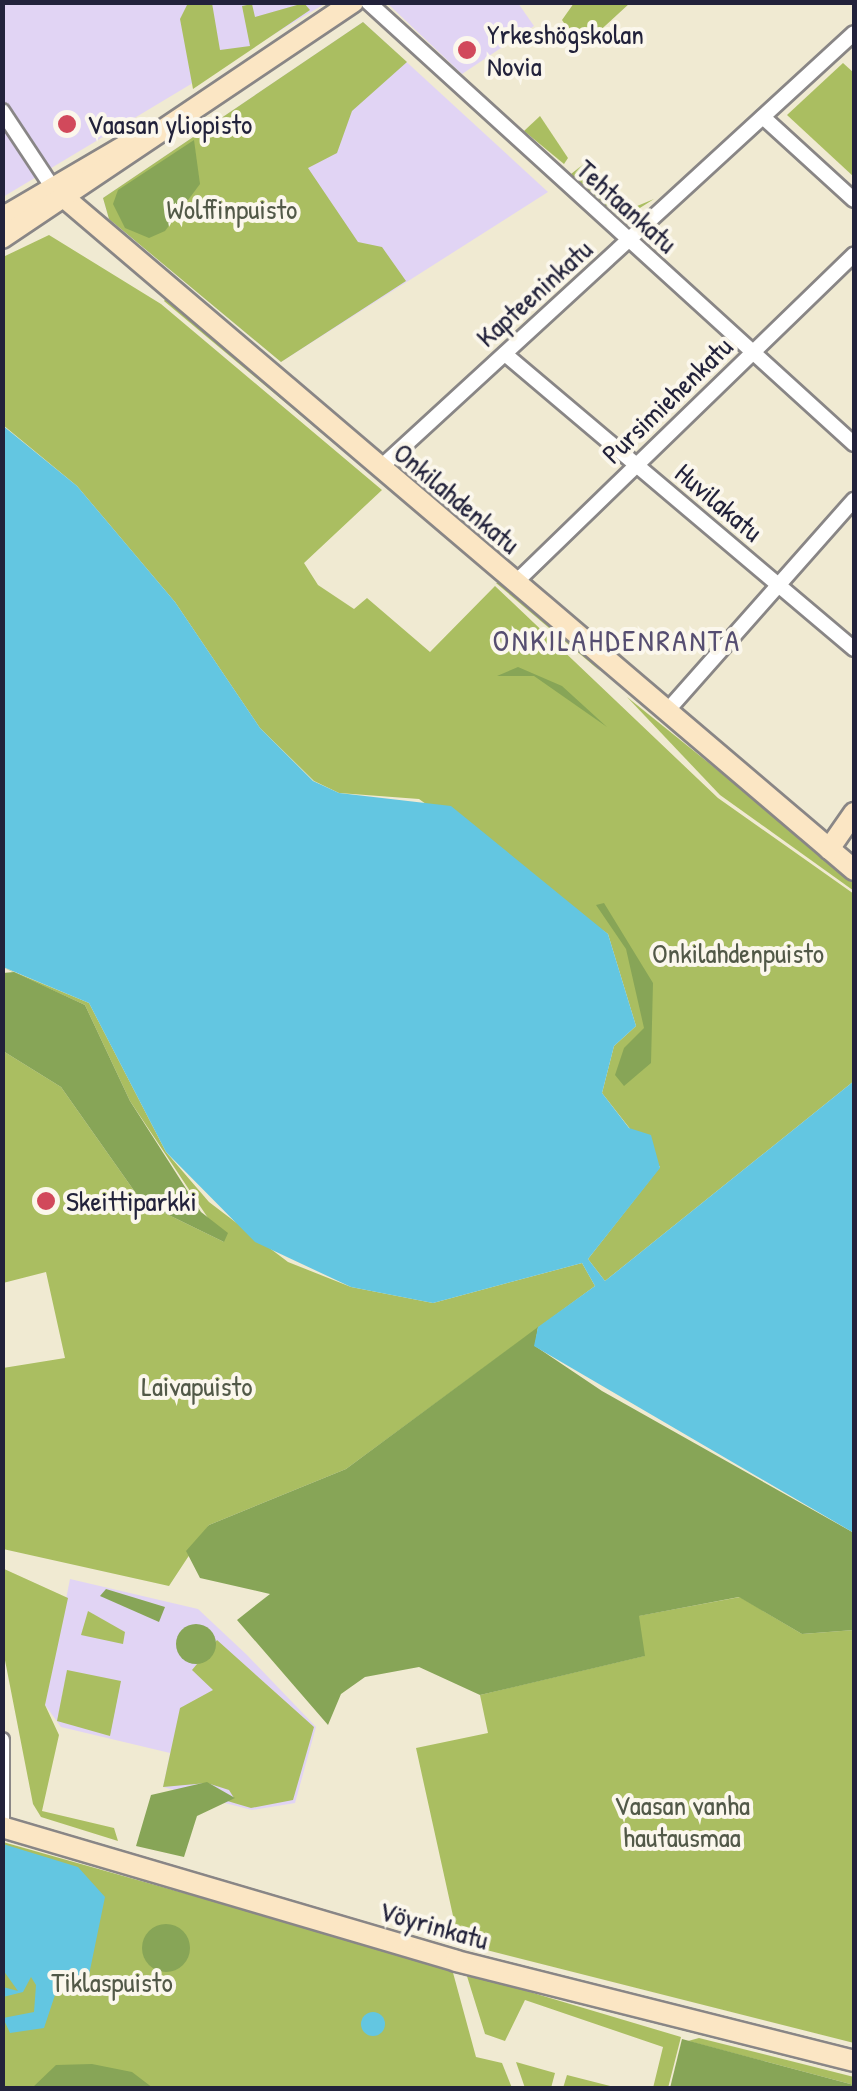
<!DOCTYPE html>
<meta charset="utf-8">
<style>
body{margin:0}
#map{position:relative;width:857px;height:2091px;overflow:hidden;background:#f0ead2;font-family:"Patrick Hand",sans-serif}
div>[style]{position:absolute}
.built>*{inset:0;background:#e1d4f4}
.green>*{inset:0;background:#aabe61}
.forest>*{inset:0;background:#87a557}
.round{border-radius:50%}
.water>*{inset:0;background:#63c6e1}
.roads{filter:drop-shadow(2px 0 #898686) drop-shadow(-2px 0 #898686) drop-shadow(0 2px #898686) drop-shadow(0 -2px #898686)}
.street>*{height:14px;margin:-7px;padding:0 7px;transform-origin:7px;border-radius:7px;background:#fff}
.secondary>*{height:20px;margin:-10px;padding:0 10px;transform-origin:10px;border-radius:10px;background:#fbe6c4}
.dots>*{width:28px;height:28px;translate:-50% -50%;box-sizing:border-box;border:5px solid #fbf7ec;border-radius:50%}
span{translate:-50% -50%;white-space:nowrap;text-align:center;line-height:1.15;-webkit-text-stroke:8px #fbf7ec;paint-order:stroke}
.poi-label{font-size:28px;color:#22223b}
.left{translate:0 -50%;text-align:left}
.street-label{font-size:28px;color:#22223b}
.park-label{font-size:28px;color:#525948}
.neighbourhood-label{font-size:30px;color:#564e71;letter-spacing:2.5px}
.frame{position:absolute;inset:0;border:5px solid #22223b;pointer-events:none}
</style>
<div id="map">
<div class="built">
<div style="clip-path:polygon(3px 3px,326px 3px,3px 197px)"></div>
<div style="clip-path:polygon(387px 3px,518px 3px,534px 26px,462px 74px)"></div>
<div style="clip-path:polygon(363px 22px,548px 192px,281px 362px,109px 219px,103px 198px)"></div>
<div style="clip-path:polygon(70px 1579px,198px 1609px,247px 1655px,316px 1727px,295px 1803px,252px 1810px,163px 1787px,170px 1753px,61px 1727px,45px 1705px)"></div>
</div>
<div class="green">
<div style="clip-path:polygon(188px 3px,212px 3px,220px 50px,250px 46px,242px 6px,252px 4px,255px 17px,304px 3px,310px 10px,193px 89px,180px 19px)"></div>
<div style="clip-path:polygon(574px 3px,574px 2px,630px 3px,581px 48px,562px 20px)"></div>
<div style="clip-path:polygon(363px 22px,407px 62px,352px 111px,337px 153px,308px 168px,358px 242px,382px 247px,406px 281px,281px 362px,109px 219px,103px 198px)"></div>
<div style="clip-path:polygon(843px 63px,854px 73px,854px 177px,787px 115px)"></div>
<div style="clip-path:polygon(540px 116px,568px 158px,564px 164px,524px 131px)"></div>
<div style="clip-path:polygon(590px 159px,625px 211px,654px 199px,621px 220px,571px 174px)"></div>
<div style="clip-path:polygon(49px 235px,161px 304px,382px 490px,304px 563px,318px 585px,354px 609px,367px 598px,430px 652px,495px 586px,718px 798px,854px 894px,854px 1081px,605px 1281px,588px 1259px,660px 1167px,602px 1093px,614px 1046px,636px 1026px,608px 934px,419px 799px,339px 793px,314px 781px,260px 728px,175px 602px,77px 486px,3px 425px,3px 257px)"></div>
<div style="clip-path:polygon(167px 297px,380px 478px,379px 481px,164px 301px)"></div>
<div style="clip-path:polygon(502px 582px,573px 641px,600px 671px,496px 583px)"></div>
<div style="clip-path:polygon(627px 697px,854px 880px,854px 891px,720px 795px)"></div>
<div style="clip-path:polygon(2px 967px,89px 1003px,166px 1152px,209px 1202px,288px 1262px,351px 1287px,433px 1303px,582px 1263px,595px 1286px,346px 1469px,209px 1525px,169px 1586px,3px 1549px,3px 1368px,65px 1358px,46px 1272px,3px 1283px,3px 1051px,61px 1087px,142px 1202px,224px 1242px,130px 1101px,85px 1005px)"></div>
<div style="clip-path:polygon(2px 1568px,68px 1598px,45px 1705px,59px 1735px,42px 1811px,114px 1828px,118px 1841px,41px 1817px,33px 1804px,3px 1650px)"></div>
<div style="clip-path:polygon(740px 1597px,802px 1634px,854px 1630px,854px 2043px,459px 1943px,416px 1748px,488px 1733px,480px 1695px,644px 1656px,638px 1616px)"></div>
<div style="clip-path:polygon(88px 1611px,125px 1632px,123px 1644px,81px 1635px)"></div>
<div style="clip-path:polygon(217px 1640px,314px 1727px,293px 1800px,251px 1808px,224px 1800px,234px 1798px,229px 1790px,207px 1783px,163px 1787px,180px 1708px,213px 1690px,192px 1670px)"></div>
<div style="clip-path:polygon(67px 1670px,121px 1681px,110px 1736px,57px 1721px)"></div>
<div style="clip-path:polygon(3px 1842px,452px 1969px,476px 2057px,502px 2063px,512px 2088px,3px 2088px)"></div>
<div style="clip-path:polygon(466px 1973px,681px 2037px,668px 2088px,653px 2088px,663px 2047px,525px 2000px,505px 2041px,485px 2034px)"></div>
<div style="clip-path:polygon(699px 2038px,854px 2077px,854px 2085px,688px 2041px)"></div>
<div style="clip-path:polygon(516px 2062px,555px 2073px,551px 2088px,525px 2088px)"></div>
<div style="clip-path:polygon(567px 2075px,618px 2088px,563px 2088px)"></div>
</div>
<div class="forest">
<div style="clip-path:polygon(194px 140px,200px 184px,165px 231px,149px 238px,125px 228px,113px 204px,118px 190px)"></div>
<div style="clip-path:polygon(518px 667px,562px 686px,607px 727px,534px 676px,497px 676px)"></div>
<div style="clip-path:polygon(604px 903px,653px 983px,651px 1063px,624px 1086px,615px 1075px,624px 1048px,644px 1028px,626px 949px,596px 905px)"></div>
<div style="clip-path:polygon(14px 972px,85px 1005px,130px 1101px,201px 1212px,228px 1233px,224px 1242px,142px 1202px,61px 1087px,3px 1051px,3px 973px)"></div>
<div style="clip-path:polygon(538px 1327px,535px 1346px,602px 1391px,854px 1533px,854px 1630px,802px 1634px,739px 1597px,639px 1616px,645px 1656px,480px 1695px,419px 1667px,365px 1677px,341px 1694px,328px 1725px,237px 1620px,270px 1594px,200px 1578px,186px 1551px,209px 1525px,346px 1469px)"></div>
<div style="clip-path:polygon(106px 1589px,165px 1607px,159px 1622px,100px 1596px)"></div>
<div class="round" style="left:176px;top:1624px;width:40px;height:40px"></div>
<div style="clip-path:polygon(207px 1782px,235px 1798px,197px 1816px,184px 1857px,136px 1846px,151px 1795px)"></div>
<div class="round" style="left:142px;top:1924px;width:48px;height:48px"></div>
<div style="clip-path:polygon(682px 2039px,854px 2085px,854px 2088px,670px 2088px)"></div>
<div style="clip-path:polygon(92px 2064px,132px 2072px,153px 2088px,32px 2088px,56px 2065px)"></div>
</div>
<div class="water">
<div style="clip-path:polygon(2px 425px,77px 486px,175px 602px,260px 728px,313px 781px,339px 793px,451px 806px,608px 934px,636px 1026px,614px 1046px,602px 1093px,629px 1128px,651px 1135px,660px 1168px,588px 1259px,605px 1281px,854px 1081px,854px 1533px,534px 1346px,538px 1327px,595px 1286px,582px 1263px,433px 1303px,351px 1287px,255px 1242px,166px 1152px,89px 1003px,3px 967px)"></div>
<div style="clip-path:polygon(3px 1844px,78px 1867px,105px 1897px,89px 1975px,57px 1989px,44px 2028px,10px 2033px,3px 2018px,34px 2012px,36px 1985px,31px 1977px,23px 1992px,3px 1997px,3px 1987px,18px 1991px,3px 1970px)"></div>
<div class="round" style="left:361px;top:2012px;width:24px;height:24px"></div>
</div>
<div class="roads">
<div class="street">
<div style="left:368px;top:2px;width:657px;rotate:42.29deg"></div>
<div style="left:2px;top:111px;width:92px;rotate:56.5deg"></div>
<div style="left:763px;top:117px;width:123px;rotate:42.4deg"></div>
<div style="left:505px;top:354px;width:457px;rotate:40.2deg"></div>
<div style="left:380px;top:468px;width:643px;rotate:-42.54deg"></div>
<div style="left:515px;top:583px;width:472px;rotate:-44.1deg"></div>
<div style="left:667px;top:711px;width:282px;rotate:-48.5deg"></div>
<div style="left:2px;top:1740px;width:82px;rotate:90deg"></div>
</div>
<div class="secondary">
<div style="left:53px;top:188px;width:1052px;rotate:40.41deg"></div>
<div style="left:2px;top:218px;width:168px;rotate:-30.4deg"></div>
<div style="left:2px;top:238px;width:423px;rotate:-33.9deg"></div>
<div style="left:829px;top:849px;width:44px;rotate:-55.2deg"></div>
<div style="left:2px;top:1827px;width:473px;rotate:16.4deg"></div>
<div style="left:456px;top:1961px;width:410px;rotate:14.1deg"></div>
</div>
</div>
<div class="dots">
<div style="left:467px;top:50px;background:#d1495b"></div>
<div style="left:67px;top:124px;background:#d1495b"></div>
<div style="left:46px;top:1201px;background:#d1495b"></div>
</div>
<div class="poi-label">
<span class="left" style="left:487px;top:50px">Yrkeshögskolan<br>Novia</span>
<span class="left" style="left:87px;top:124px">Vaasan yliopisto</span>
<span class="left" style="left:66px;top:1201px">Skeittiparkki</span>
</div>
<div class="street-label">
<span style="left:627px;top:206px;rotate:42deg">Tehtaankatu</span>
<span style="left:534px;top:293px;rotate:-42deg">Kapteeninkatu</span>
<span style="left:667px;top:400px;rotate:-44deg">Pursimiehenkatu</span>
<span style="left:457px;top:498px;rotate:40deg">Onkilahdenkatu</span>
<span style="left:719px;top:502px;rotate:40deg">Huvilakatu</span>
<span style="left:434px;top:1925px;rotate:16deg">Vöyrinkatu</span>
</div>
<div class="park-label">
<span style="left:232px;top:209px">Wolffinpuisto</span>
<span style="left:738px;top:953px">Onkilahdenpuisto</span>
<span style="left:197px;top:1386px">Laivapuisto</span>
<span style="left:682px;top:1821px">Vaasan vanha<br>hautausmaa</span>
<span style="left:112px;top:1982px">Tiklaspuisto</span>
</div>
<div class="neighbourhood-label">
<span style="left:617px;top:640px">ONKILAHDENRANTA</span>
</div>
<div class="frame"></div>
</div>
